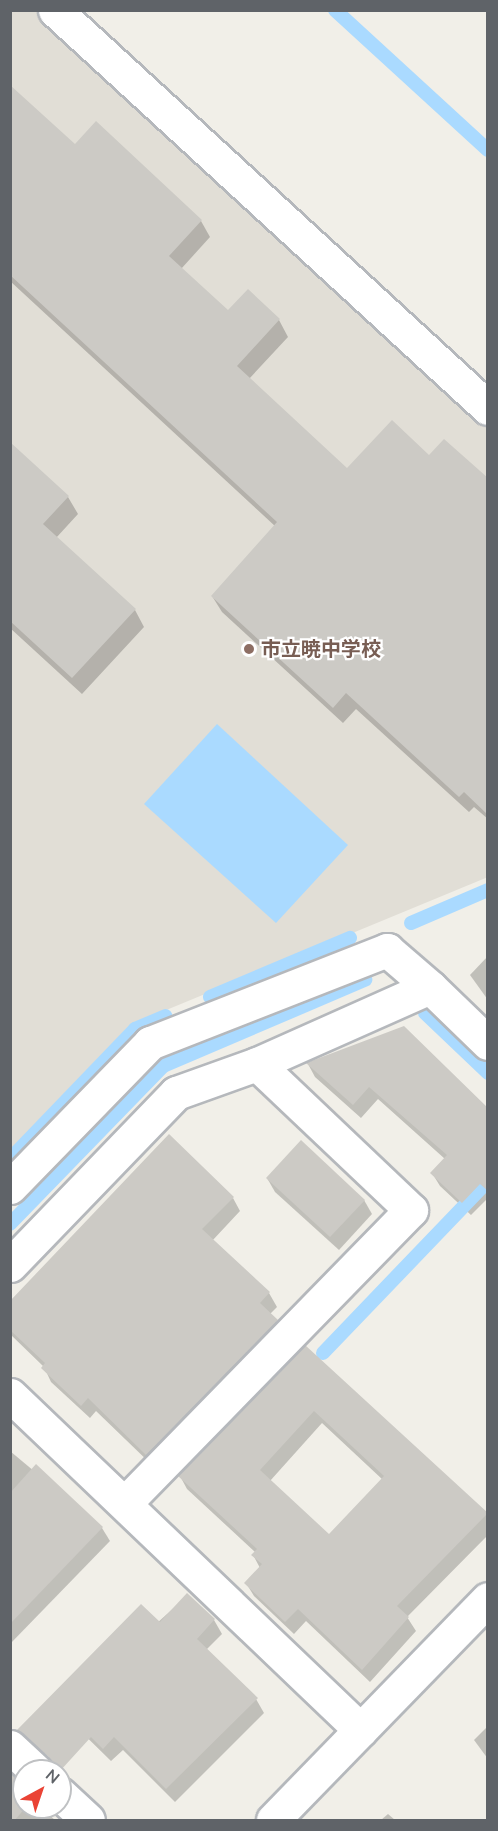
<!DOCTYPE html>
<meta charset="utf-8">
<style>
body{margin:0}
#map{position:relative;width:498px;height:1831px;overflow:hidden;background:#f1efe8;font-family:"Nunito Sans","Noto Sans JP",sans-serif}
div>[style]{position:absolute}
.education>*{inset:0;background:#e1ded6}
.water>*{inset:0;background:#aadaff}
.shadow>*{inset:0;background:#0003}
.stream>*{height:14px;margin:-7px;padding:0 7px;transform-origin:7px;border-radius:7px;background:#aadaff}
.building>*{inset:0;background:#cccac5}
.roads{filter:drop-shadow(2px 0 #b5b8bc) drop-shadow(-2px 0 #b5b8bc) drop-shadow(0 2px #b5b8bc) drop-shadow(0 -2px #b5b8bc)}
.street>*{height:33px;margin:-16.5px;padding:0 16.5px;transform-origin:16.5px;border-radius:16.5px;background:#fff}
.dots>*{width:16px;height:16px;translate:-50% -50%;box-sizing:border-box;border:3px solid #fff;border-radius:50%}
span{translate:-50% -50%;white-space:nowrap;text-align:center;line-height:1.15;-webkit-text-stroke:4.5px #fff;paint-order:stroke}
.education-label{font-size:20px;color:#785e54;font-weight:700}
.left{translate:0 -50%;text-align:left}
.frame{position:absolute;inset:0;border:12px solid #5f6368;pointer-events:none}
.north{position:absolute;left:12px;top:1759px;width:60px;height:60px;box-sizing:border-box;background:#fff;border:2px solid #bfc1c3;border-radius:50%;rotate:40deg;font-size:16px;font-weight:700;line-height:24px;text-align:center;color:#5f6368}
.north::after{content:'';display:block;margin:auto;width:21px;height:27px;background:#ea4335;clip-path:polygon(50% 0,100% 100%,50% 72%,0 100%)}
</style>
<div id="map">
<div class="education">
<div style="clip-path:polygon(38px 10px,487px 421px,488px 877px,130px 1025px,11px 1149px,10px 11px)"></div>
</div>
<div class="water">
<div style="clip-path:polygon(217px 724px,348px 845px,276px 923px,144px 804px)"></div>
</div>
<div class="shadow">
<div style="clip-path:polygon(10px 87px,75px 146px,201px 221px,210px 237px,181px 269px,228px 313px,248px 291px,279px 320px,288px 337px,249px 379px,347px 471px,429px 457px,488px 480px,488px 819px,474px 807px,469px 812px,356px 709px,343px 723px,222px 612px,212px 596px,276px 527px,10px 281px)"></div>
<div style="clip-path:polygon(10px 444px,68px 497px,78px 514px,56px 538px,135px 610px,144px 627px,82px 694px,10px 628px)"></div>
<div style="clip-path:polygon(488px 956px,488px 1000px,470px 975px)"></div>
<div style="clip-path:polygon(308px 1064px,488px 1109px,488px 1198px,471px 1215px,440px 1186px,432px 1173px,445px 1159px,378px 1099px,361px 1118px,315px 1077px)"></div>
<div style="clip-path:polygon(267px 1178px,364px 1200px,372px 1214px,339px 1250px,275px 1192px)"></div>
<div style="clip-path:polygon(233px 1198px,240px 1211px,212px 1241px,269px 1293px,277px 1307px,270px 1314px,285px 1334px,154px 1467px,96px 1411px,90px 1418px,51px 1382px,44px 1367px,10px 1334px,10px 1303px)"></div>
<div style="clip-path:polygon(evenodd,305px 1347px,488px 1515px,488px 1535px,407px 1617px,416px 1631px,370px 1682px,306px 1621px,294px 1634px,254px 1596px,246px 1583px,260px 1568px,253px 1555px,255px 1552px,187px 1489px,180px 1476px,305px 1347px,322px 1423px,383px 1480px,329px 1537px,270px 1481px,322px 1423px)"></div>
<div style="clip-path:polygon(10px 1451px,102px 1528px,110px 1541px,10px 1644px)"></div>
<div style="clip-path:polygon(188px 1595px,214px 1620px,222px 1634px,206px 1650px,256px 1699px,264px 1713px,175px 1802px,123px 1750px,111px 1761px,60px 1711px)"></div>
<div style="clip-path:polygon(488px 1726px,488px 1759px,474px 1740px)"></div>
<div style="clip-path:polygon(24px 1807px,40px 1807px,55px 1820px,10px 1820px)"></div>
<div style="clip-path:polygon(388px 1814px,395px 1820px,381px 1820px)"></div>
</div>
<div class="stream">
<div style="left:335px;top:10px;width:207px;rotate:42.5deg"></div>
<div style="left:411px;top:923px;width:84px;rotate:-23.2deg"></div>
<div style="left:210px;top:997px;width:152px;rotate:-22.9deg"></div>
<div style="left:425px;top:1013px;width:87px;rotate:43.6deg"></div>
<div style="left:10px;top:1159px;width:180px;rotate:-46.1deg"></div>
<div style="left:135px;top:1029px;width:33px;rotate:-23deg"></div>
<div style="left:10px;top:1224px;width:220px;rotate:-45.9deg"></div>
<div style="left:163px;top:1066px;width:220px;rotate:-23.1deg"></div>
<div style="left:323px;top:1353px;width:238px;rotate:-46.2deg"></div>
</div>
<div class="building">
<div style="clip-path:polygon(10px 85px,75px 144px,96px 121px,202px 220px,169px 256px,228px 310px,248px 289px,280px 319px,237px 366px,347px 468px,392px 420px,429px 455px,444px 439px,488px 478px,488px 815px,464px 792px,459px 797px,346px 693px,333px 708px,211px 596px,277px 522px,10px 275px)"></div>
<div style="clip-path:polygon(10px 442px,69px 496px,43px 524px,136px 609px,72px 678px,10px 621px)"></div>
<div style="clip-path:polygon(404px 1026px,488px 1108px,488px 1191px,480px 1184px,462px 1203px,430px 1173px,447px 1155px,369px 1087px,353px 1105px,306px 1063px)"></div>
<div style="clip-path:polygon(169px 1134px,234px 1197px,202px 1229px,270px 1292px,260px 1303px,278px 1320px,146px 1455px,88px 1398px,81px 1406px,41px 1368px,45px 1363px,10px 1330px,10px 1301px)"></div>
<div style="clip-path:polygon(301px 1140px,365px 1200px,330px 1237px,266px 1178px)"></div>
<div style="clip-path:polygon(evenodd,305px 1345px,488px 1513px,397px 1606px,409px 1617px,362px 1670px,298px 1609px,285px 1622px,244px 1583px,262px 1564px,251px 1555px,257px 1549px,178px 1476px,305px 1345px,314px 1411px,384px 1476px,329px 1534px,260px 1470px,314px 1411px)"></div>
<div style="clip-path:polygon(36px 1464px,103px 1527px,10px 1624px,10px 1493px)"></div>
<div style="clip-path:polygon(187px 1593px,215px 1619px,197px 1639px,258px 1698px,166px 1789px,114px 1737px,103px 1749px,91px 1737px,60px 1771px,54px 1771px,49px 1757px,17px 1730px,141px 1604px,160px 1622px)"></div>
<div style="clip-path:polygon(10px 1773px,24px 1785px,26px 1807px,14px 1821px,10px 1821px)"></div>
</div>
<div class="roads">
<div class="street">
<div style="left:55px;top:10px;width:588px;rotate:42.59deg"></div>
<div style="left:10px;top:1187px;width:201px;rotate:-45.8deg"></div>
<div style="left:150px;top:1043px;width:255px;rotate:-21.4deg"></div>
<div style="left:387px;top:950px;width:57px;rotate:40.7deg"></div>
<div style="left:10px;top:1265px;width:239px;rotate:-46deg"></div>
<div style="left:176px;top:1093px;width:86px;rotate:-19.7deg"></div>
<div style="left:257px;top:1064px;width:189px;rotate:-24deg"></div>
<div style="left:430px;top:987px;width:81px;rotate:44deg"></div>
<div style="left:10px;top:1395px;width:485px;rotate:43.7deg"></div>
<div style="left:126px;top:1502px;width:408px;rotate:-45.7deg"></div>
<div style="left:411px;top:1210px;width:212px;rotate:-136.5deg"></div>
<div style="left:10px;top:1747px;width:35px;rotate:43deg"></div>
<div style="left:60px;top:1794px;width:38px;rotate:43deg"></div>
<div style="left:273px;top:1820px;width:308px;rotate:-45.8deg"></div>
</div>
</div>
<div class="dots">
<div style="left:249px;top:649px;background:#8d6e63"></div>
</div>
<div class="education-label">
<span class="left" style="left:261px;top:649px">市立暁中学校</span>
</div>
<div class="frame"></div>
<div class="north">N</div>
</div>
